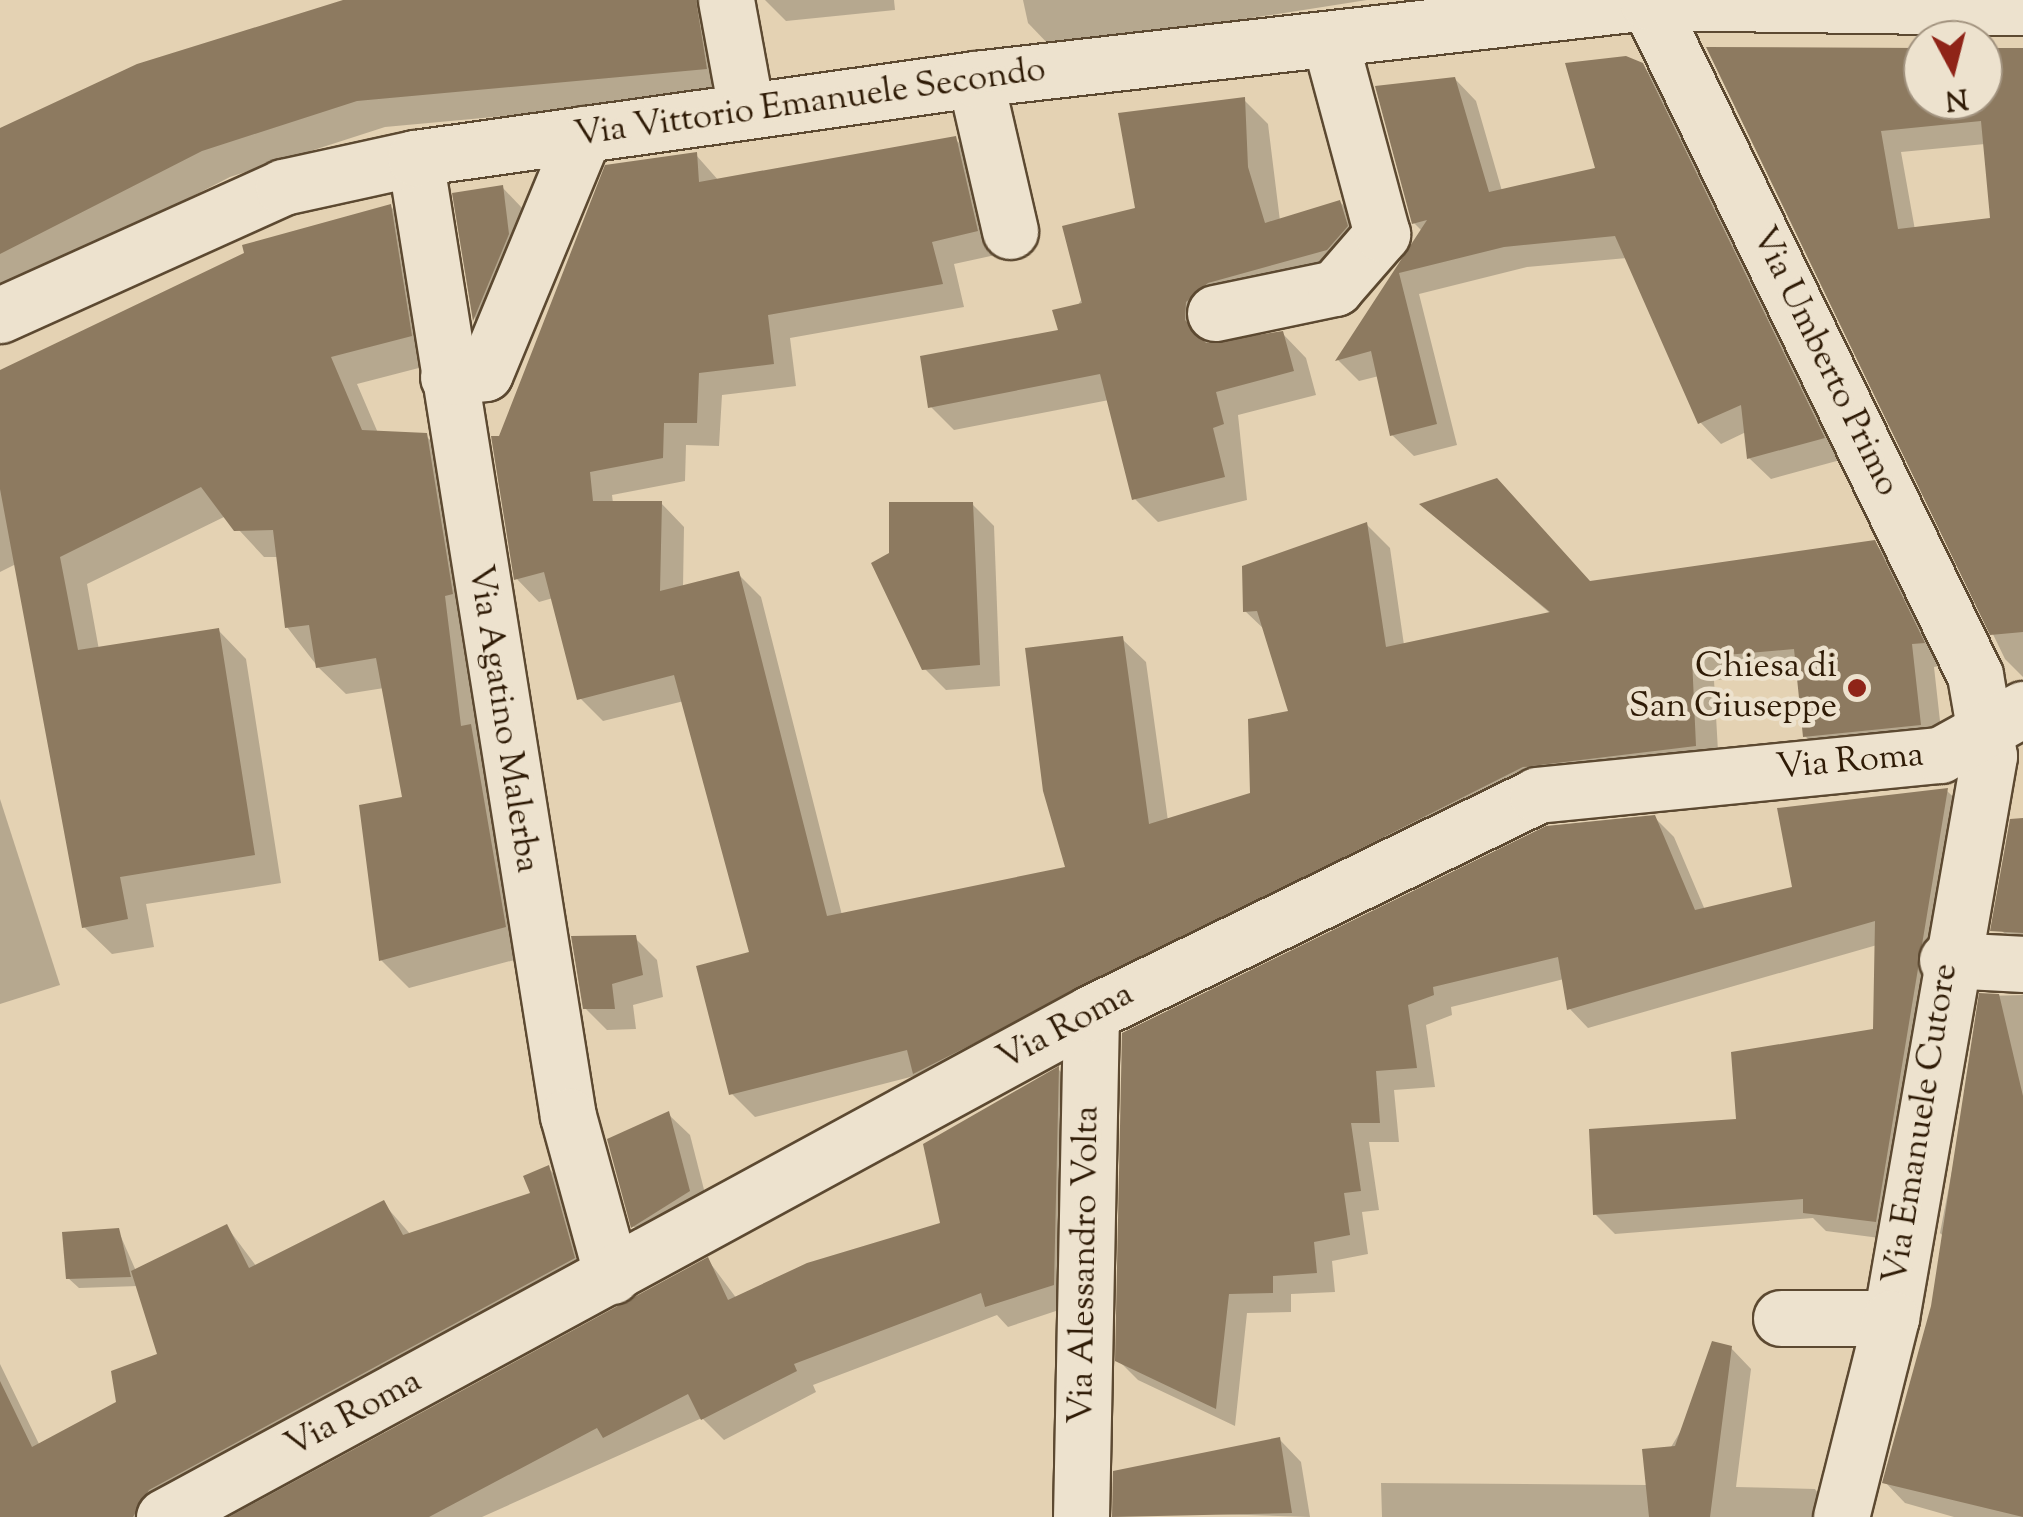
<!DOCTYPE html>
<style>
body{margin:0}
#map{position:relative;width:2023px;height:1517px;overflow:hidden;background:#e4d2b3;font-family:"Sorts Mill Goudy",serif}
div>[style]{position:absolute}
.shadow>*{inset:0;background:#0003}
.building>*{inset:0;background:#8d7a60}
.roads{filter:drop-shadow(2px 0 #5c4931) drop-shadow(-2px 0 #5c4931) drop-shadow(0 2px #5c4931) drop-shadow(0 -2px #5c4931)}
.minor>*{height:55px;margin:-27.5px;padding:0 27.5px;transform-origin:27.5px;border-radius:27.5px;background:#ede2ce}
.tertiary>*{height:55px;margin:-27.5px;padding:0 27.5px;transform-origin:27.5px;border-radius:27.5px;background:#ede2ce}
.secondary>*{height:55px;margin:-27.5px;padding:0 27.5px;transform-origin:27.5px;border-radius:27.5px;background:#ede2ce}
.dots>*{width:28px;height:28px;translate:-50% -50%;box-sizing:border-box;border:5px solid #ede2ce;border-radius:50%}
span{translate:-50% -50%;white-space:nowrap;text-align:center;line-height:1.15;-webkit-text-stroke:9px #ede2ce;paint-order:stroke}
.street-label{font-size:35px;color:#2f1b06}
.poi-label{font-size:35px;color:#2f1b06}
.right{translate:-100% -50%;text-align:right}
.north{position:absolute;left:1903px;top:20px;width:100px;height:100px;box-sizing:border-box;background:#ede2ce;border:2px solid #a1927e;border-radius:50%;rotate:173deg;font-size:28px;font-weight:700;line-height:40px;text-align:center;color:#2f1b06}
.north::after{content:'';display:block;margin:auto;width:35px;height:45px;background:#8f2418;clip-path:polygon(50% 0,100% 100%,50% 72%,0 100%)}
</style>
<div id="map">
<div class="shadow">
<div style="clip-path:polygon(346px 0,744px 0,732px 95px,385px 127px,230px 177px,0 295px,0 130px)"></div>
<div style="clip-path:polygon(765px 0,894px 0,895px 10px,786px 21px)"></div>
<div style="clip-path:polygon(1023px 0,1367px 0,1053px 49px,1028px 23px)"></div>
<div style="clip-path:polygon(evenodd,1710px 49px,1923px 50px,1923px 100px,1983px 100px,1983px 50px,2023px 50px,2023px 677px,2005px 659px,1710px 49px,1985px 144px,1991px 220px,1915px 230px,1901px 152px,1985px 144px)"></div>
<div style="clip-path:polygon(1642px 66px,1664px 88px,1844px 459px,1771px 479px,1749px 458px,1746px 432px,1721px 444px,1700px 422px,1627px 258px,1527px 267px,1419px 294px,1457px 445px,1414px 456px,1392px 435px,1379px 376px,1359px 381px,1338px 360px,1422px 231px,1414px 223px,1455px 79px,1476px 101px,1502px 191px,1598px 170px)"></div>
<div style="clip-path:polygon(1244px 100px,1268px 124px,1280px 221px,1340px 202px,1364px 226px,1370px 251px,1209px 327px,1208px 345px,1282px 333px,1306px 358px,1316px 395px,1238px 415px,1247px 500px,1158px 522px,1134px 498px,1109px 400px,954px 430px,930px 406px,1061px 332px,1138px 210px)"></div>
<div style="clip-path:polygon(955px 139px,978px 162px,1000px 254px,954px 264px,964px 307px,790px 338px,796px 386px,722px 395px,719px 446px,686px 445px,685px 481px,612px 495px,613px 503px,661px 503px,684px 527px,683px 588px,738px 574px,761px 597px,842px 915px,1068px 869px,1122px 639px,1146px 662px,1168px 821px,1252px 795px,1291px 713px,1266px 631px,1245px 611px,1367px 525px,1390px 548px,1404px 645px,1551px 614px,1423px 505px,1591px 583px,1874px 543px,1897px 566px,1945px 665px,1934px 667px,1943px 748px,1828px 759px,1805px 736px,1799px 673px,1714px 680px,1719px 769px,1547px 789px,938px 1096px,918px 1075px,755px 1117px,732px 1094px,752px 953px,684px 701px,603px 721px,580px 698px,553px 598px,539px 602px,516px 578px,500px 439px,696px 155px,719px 181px)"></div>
<div style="clip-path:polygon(502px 187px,523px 209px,495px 340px,475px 320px,455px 195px)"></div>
<div style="clip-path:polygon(390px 206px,417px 234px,438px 363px,357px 384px,378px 433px,426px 436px,454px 464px,533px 955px,409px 988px,381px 960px,405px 799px,384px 688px,346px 694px,318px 667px,287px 627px,279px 557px,264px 557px,226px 516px,87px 584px,99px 650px,219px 631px,246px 659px,281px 883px,146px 904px,154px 947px,112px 954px,84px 927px,16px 564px,0 572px,0 416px)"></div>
<div style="clip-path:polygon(972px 504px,994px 526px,1000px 686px,946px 690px,924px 668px)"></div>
<div style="clip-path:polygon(1947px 791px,1967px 810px,1895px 1240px,1826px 1231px,1813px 1218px,1615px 1234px,1595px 1214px,1875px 1032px,1877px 945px,1588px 1028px,1569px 1008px,1564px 979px,1451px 1007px,1452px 1015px,1426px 1025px,1435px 1087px,1394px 1090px,1399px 1142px,1369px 1142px,1379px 1210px,1362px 1212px,1368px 1254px,1332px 1261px,1335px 1292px,1291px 1294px,1291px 1312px,1247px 1313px,1235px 1426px,1138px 1380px,1118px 1360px,1124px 1034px,1654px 817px,1674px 837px,1705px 910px,1795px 888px)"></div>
<div style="clip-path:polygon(0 799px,60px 985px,0 1004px)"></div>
<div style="clip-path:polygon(2023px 849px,2023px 951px,2002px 931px)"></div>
<div style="clip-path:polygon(635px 938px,657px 960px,663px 997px,633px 1005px,636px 1029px,607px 1030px,585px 1008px)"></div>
<div style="clip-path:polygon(2023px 995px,2023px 1264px,1962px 1255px,1940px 1233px,1986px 996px)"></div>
<div style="clip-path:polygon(1058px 1069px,1079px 1090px,1074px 1305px,1008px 1327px,997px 1315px,813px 1385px,816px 1392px,724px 1440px,702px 1418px,482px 1517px,228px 1517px,708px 1260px,737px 1299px,943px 1224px)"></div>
<div style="clip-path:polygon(668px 1114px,690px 1135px,710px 1213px,655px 1247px,633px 1226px)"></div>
<div style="clip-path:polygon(548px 1168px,569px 1188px,594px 1279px,163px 1517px,0 1517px,0 1364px,40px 1446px,118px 1404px,160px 1355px,138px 1286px,79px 1288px,68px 1278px,118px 1230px,136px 1271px,227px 1227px,257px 1267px,383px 1203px,411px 1235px,533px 1194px)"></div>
<div style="clip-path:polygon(2023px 1327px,2023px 1517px,1954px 1517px,1905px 1503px,1885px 1482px)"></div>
<div style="clip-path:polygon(1731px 1348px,1751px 1369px,1736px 1487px,1815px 1489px,1834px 1517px,1382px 1517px,1381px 1483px,1648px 1485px)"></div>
<div style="clip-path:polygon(1280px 1440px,1301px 1462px,1310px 1517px,1115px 1511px)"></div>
</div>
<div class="building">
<div style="clip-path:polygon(343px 0,696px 0,707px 69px,357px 101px,202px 151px,0 254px,0 128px,137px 64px)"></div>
<div style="clip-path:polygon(evenodd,1706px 47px,1923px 48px,1923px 100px,1983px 100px,1983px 48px,2023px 48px,2023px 632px,1990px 635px,1706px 47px,1981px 121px,1990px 218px,1898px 229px,1881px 131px,1981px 121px)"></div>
<div style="clip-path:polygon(1626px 56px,1643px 63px,1825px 438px,1747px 459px,1741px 405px,1698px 424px,1615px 236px,1504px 247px,1399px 273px,1437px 424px,1390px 436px,1371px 351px,1335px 361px,1427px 220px,1412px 224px,1375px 86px,1455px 77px,1489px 192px,1595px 168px,1565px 63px)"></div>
<div style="clip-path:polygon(1245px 97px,1248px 167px,1265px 223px,1340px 200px,1348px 226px,1327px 250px,1208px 283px,1186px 302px,1185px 320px,1206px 343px,1283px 331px,1294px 371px,1216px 392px,1224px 424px,1213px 428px,1225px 477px,1132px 500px,1100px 374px,928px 408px,920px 356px,1058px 330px,1052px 310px,1082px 303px,1062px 226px,1135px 208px,1118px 113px)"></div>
<div style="clip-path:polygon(956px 136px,978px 231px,932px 242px,943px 284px,768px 315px,774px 364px,699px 373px,697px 423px,664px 423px,663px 458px,590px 472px,593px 501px,662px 501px,660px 591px,739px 571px,827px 916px,1065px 867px,1043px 791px,1025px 648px,1123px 636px,1149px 824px,1250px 793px,1248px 719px,1288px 711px,1257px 611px,1243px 612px,1242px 566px,1367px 522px,1386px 647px,1550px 612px,1419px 504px,1497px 478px,1590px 581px,1875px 540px,1925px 643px,1912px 644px,1921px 725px,1803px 737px,1794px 649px,1692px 658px,1696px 746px,1523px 767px,913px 1074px,907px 1050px,729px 1095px,696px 966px,749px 952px,674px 675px,577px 700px,544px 572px,514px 580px,491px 436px,499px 436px,605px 165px,697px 152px,699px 182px)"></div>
<div style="clip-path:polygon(503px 185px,509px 234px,473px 321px,452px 193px)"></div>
<div style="clip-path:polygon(391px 204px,412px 336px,331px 357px,362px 430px,427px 433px,453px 594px,445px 596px,461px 726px,471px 724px,506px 927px,379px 961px,359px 805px,402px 797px,376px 658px,316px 668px,309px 625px,285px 628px,273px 530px,234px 531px,201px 487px,60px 557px,78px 650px,219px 628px,255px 855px,120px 877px,128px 919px,82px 928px,0 489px,0 370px,244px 253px,242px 245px)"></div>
<div style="clip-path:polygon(889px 502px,973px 502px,980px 665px,922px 670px,871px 563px,889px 553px)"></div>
<div style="clip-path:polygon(1948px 788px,1876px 1222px,1803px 1213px,1803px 1199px,1593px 1215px,1589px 1129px,1736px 1119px,1731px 1052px,1873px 1029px,1875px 921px,1567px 1010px,1558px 957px,1433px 987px,1434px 995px,1408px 1005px,1417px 1068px,1376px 1071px,1380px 1123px,1351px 1123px,1361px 1191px,1344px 1193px,1350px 1235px,1314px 1242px,1317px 1273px,1273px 1276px,1273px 1293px,1229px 1294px,1216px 1409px,1115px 1361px,1122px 1033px,1546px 826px,1655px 815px,1695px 910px,1792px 887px,1777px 808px)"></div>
<div style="clip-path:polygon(2023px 818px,2023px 933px,1990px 931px,2010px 819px)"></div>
<div style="clip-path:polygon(636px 935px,643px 975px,612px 984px,615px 1009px,583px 1009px,571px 936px)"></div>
<div style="clip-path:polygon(1979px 993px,1999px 994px,2023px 1096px,2023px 1517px,1882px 1483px,1931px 1306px)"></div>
<div style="clip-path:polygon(1059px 1066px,1054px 1285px,985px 1307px,981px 1293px,794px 1364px,797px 1371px,701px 1420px,688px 1394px,603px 1438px,597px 1428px,429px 1517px,229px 1517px,708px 1257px,728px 1300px,807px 1263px,940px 1223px,923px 1144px)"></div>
<div style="clip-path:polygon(669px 1111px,690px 1191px,631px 1228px,607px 1139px)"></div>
<div style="clip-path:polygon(549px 1165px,575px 1258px,149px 1490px,133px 1517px,0 1517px,0 1381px,32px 1447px,116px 1402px,111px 1371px,157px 1354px,131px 1271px,227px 1224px,249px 1268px,384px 1200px,403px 1235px,530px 1193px,523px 1176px)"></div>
<div style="clip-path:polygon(119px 1228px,131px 1277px,66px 1279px,62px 1232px)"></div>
<div style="clip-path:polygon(1712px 1341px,1732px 1346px,1710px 1517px,1649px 1517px,1642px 1449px,1675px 1446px)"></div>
<div style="clip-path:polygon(1280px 1437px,1292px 1513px,1112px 1517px,1113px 1471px)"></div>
</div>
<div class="roads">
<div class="minor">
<div style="left:726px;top:0;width:111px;rotate:79.6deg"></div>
<div style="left:975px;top:79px;width:156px;rotate:77deg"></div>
<div style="left:415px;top:158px;width:970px;rotate:80.93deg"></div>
<div style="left:568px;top:1116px;width:166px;rotate:74.6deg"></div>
<div style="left:1215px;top:313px;width:123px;rotate:-11.8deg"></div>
<div style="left:1335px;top:288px;width:72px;rotate:-49deg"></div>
<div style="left:1382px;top:234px;width:200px;rotate:-105.1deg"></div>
<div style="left:448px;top:377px;width:37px;rotate:-6deg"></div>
<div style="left:485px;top:373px;width:259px;rotate:-67.5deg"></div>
<div style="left:1947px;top:960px;width:76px;rotate:3deg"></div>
<div style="left:1781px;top:1318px;width:110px"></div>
<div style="left:1081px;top:1517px;width:504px;rotate:-88.86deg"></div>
</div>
<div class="tertiary">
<div style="left:1648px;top:2px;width:748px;rotate:64.09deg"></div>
<div style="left:1975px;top:675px;width:82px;rotate:80.2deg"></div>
<div style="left:1989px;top:756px;width:570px;rotate:99.89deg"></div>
<div style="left:1891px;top:1318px;width:205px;rotate:104.1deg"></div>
</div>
<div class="secondary">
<div style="left:0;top:315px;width:311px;rotate:-24.3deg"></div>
<div style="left:283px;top:187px;width:135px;rotate:-12.4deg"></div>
<div style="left:415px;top:158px;width:566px;rotate:-8.03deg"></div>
<div style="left:975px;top:79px;width:677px;rotate:-6.53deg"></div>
<div style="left:1648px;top:2px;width:375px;rotate:0.8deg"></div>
<div style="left:164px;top:1517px;width:1055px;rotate:-28.53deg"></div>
<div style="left:1091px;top:1013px;width:496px;rotate:-26deg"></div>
<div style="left:1537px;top:795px;width:405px;rotate:-5.7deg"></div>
<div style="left:1940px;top:755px;width:95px;rotate:-29deg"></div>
</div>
</div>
<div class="dots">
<div style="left:1857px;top:688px;background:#8f2418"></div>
</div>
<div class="street-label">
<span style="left:810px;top:104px;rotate:-8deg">Via Vittorio Emanuele Secondo</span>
<span style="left:1824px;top:362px;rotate:64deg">Via Umberto Primo</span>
<span style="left:502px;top:719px;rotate:81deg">Via Agatino Malerba</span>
<span style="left:1850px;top:763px;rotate:-5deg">Via Roma</span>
<span style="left:1066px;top:1028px;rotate:-28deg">Via Roma</span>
<span style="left:1922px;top:1124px;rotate:-81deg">Via Emanuele Cutore</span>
<span style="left:1086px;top:1265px;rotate:-89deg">Via Alessandro Volta</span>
<span style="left:354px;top:1415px;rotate:-28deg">Via Roma</span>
</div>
<div class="poi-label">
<span class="right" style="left:1837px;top:688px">Chiesa di<br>San Giuseppe</span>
</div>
<div class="north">N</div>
</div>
